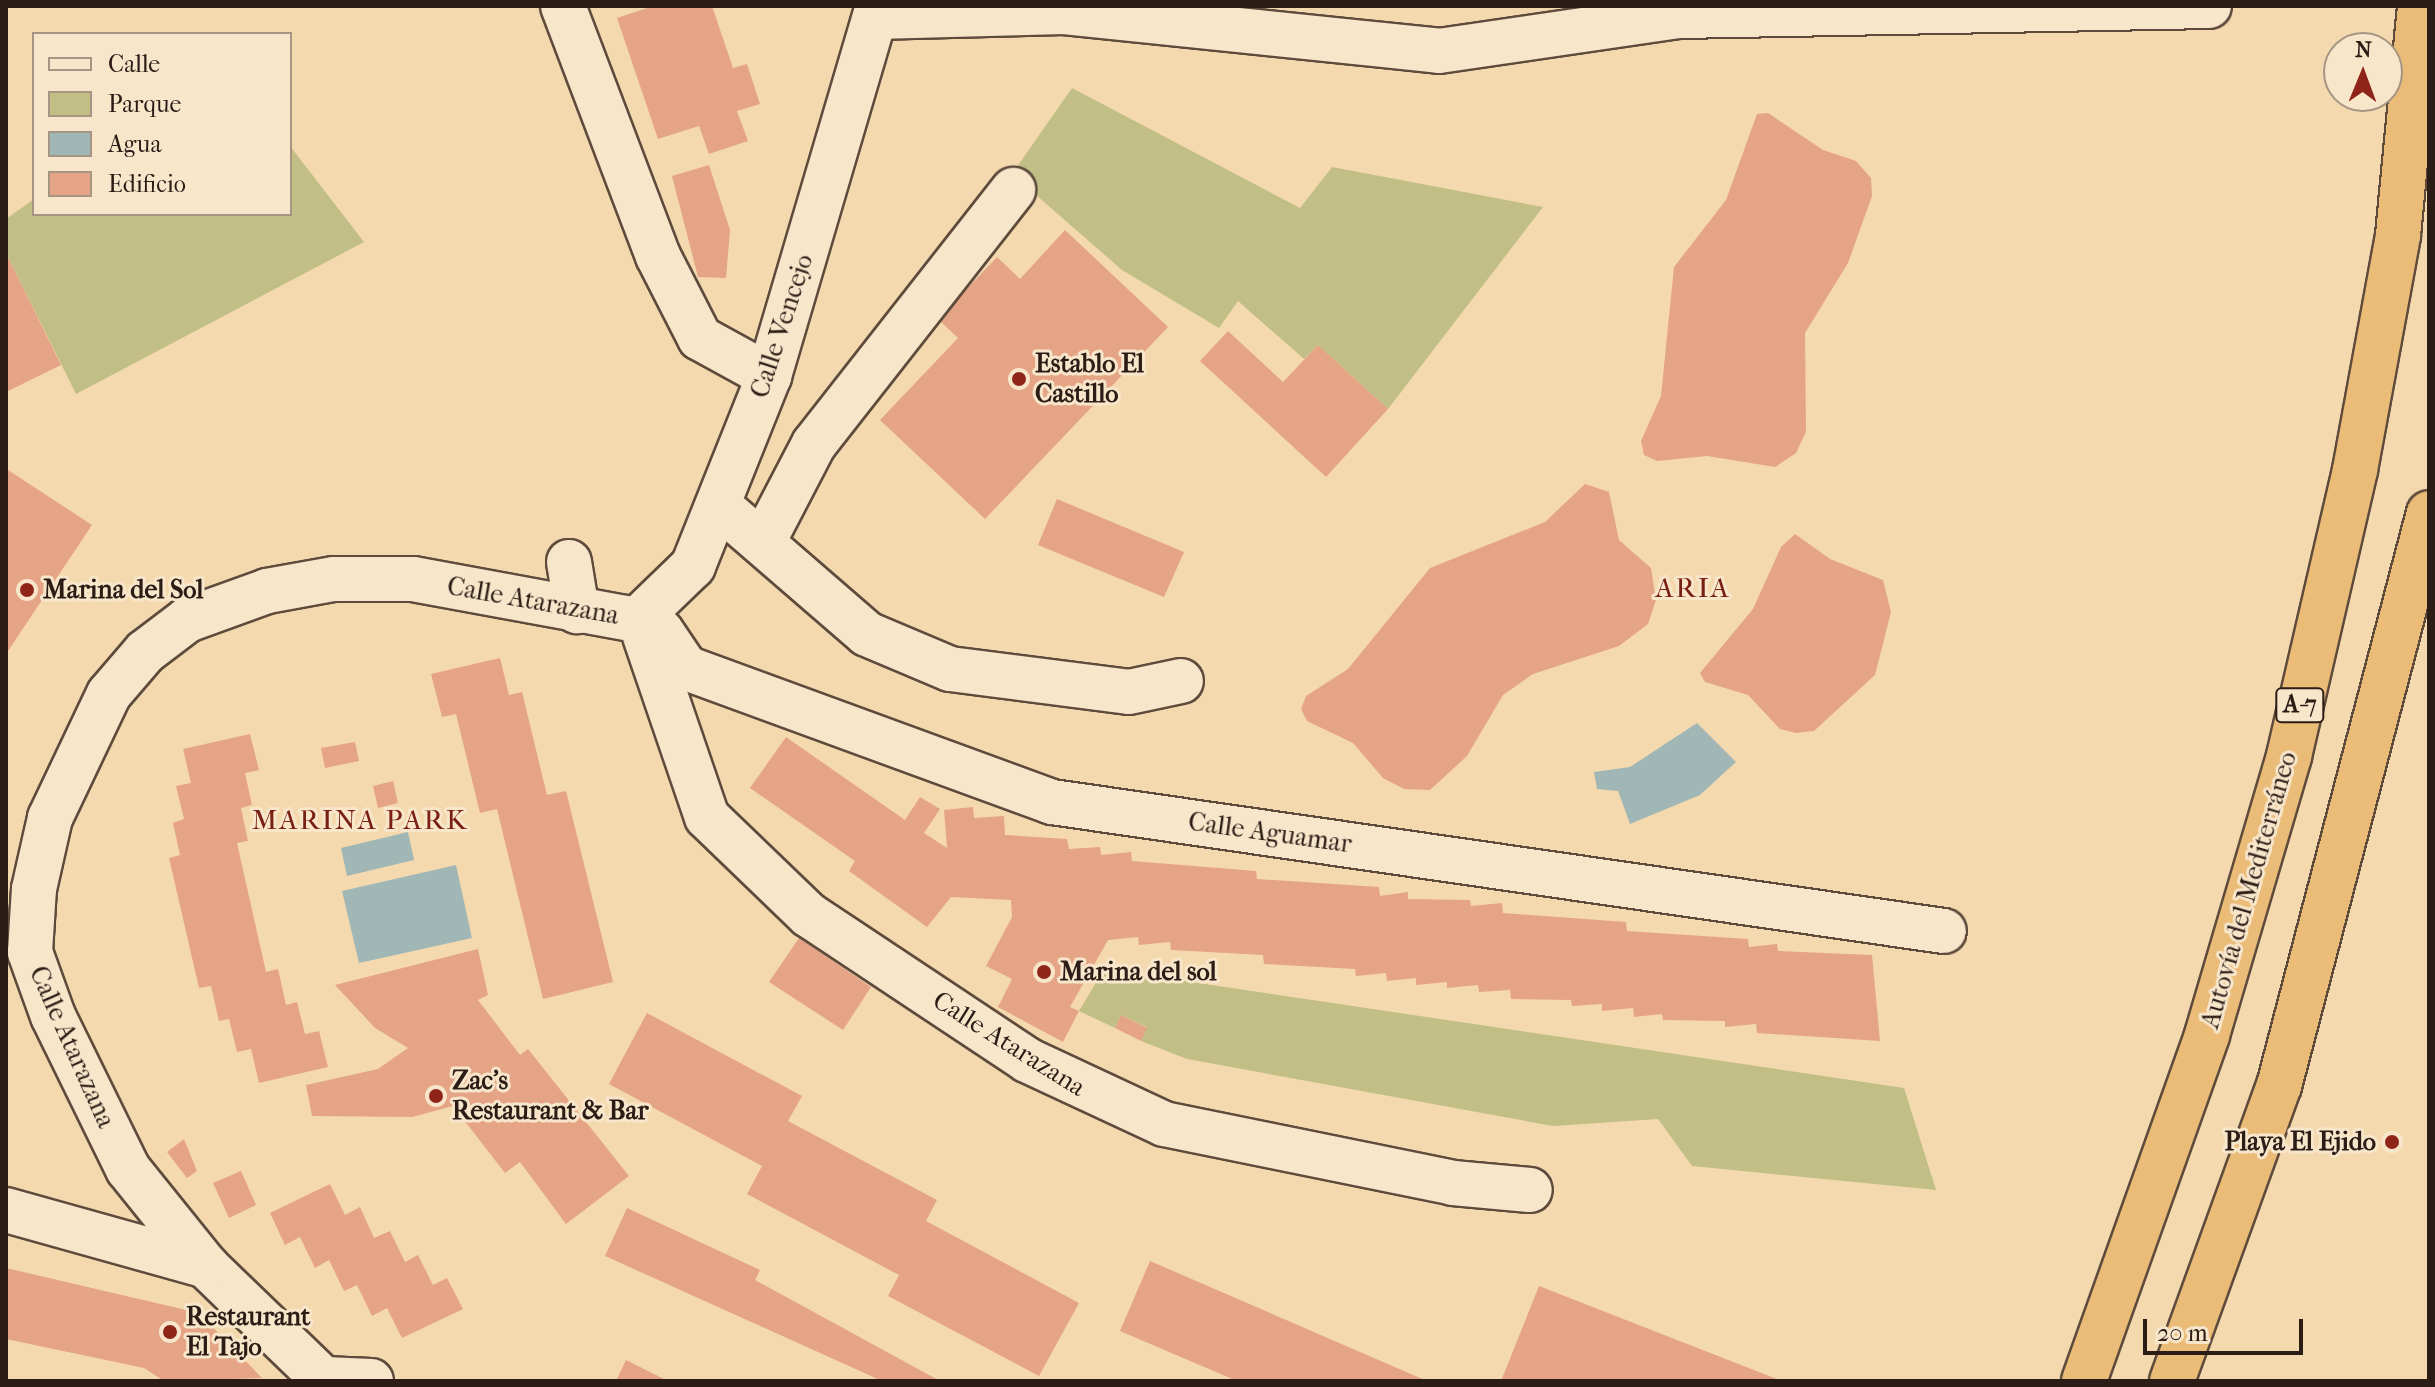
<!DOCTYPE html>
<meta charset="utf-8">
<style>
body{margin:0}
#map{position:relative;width:2435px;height:1387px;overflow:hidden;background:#f4d9af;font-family:"IM FELL French Canon",serif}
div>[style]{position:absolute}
.green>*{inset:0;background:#c1be86}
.water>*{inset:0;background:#a0b7b6}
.building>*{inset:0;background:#e5a485}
.roads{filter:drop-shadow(2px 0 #5e4b3c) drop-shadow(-2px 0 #5e4b3c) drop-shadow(0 2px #5e4b3c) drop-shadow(0 -2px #5e4b3c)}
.minor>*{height:44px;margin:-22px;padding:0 22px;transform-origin:22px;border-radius:22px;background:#f8e6cb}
.highway>*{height:44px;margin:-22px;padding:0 22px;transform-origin:22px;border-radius:22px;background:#eabc78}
.dots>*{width:22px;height:22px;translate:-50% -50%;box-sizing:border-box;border:4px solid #f8e6cb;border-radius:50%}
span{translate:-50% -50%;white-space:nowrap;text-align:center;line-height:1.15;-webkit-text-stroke:6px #f8e6cb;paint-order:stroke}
.shield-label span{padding:2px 6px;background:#f8e6cb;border:2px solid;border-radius:6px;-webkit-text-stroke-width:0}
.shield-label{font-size:24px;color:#2c1c16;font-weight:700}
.street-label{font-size:26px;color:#2c1c16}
.poi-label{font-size:26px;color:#2c1c16;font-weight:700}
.left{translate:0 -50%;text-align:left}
.right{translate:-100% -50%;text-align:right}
.neighbourhood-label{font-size:28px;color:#7a1f14;letter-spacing:2px}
.frame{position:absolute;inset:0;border:8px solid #2c1c16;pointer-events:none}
.legend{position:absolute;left:32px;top:32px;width:260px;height:184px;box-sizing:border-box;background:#f8e6cb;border:2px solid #a69583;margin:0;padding:10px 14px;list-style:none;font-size:24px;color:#2c1c16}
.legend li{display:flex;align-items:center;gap:16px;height:40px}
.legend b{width:40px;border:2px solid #a69583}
.north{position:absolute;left:2323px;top:32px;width:80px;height:80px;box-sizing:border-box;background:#f8e6cb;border:2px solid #a69583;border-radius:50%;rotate:1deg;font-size:22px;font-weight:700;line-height:32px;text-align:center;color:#2c1c16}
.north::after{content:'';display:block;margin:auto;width:28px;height:36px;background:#8f2418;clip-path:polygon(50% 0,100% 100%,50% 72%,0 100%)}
.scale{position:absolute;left:2143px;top:1319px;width:160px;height:36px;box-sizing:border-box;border:4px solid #2c1c16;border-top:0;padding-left:10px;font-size:24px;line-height:28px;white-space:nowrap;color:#2c1c16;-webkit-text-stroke:6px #f8e6cb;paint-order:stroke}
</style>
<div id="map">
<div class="green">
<div style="clip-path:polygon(1072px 88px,1300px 208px,1332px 167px,1543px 207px,1388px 409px,1318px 345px,1304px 359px,1238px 301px,1219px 328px,1122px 270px,1012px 174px)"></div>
<div style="clip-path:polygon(290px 146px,364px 242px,76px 394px,6px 253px,6px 219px,34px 199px,34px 214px,290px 214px)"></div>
<div style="clip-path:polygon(1104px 969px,1904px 1088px,1936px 1190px,1692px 1166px,1658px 1119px,1553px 1126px,1187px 1059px,1141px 1041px,1146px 1027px,1121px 1015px,1115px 1028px,1079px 1011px)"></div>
</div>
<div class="water">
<div style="clip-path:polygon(1697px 723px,1736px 762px,1700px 795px,1630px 824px,1618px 791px,1597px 789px,1594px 772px,1630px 767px)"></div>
<div style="clip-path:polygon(408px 832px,414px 860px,347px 876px,341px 848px)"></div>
<div style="clip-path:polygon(456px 865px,472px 938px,359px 963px,342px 891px)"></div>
</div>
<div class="building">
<div style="clip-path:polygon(653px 6px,712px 6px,733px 68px,747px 64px,760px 104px,737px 111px,748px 141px,709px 154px,699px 126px,658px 139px,617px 18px)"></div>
<div style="clip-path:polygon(1768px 113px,1823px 150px,1856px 161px,1871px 178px,1872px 196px,1848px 263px,1805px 333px,1806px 432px,1796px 453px,1775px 467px,1707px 456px,1657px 461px,1644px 455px,1641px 441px,1661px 396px,1674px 267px,1726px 200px,1757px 114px)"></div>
<div style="clip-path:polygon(709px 165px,730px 230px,726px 278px,698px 277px,672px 176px)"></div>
<div style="clip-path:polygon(1065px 230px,1168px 327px,985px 519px,880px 420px,958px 338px,938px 319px,997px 257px,1020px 279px)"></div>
<div style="clip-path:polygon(6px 253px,61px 365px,6px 392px)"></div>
<div style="clip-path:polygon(1228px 331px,1283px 382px,1318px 345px,1388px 409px,1326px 477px,1200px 361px)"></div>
<div style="clip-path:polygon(8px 470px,92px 525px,6px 654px,6px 473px)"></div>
<div style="clip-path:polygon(1585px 484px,1609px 492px,1619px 540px,1651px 568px,1656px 600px,1648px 624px,1619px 646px,1533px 674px,1503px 695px,1467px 756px,1430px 790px,1404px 789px,1383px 778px,1353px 743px,1307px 721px,1301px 709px,1306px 696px,1348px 669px,1430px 568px,1545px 522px)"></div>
<div style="clip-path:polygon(1057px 499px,1184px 552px,1164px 597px,1038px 545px)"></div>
<div style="clip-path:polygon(1795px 534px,1830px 559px,1883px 580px,1891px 612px,1875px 675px,1814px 731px,1796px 733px,1780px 729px,1748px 695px,1705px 682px,1700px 673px,1753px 609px,1781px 547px)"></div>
<div style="clip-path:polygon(500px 658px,509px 695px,522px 692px,547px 795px,566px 791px,613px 982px,543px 999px,497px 809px,480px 813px,456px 714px,442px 717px,431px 674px)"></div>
<div style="clip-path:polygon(250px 734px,259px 770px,245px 773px,252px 805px,241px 808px,248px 841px,237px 843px,266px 972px,278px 969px,286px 1005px,297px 1002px,305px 1034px,319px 1031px,328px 1067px,259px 1083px,251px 1049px,237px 1052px,229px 1019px,219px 1021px,211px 986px,199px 988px,169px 858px,180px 855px,173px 823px,184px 819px,176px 786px,191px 783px,183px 749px)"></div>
<div style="clip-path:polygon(786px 737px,905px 820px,920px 797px,940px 809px,924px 833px,947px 848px,944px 810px,973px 807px,974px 818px,1004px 816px,1005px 835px,1067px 839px,1069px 849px,1100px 847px,1101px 855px,1131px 852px,1132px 861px,1256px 871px,1257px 879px,1379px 887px,1380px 896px,1408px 892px,1408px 899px,1470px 900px,1471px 906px,1502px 903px,1503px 913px,1626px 922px,1627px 931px,1748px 939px,1749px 947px,1777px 944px,1778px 951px,1872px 955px,1880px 1041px,1757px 1033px,1756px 1024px,1725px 1027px,1725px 1021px,1663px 1020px,1662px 1014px,1634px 1017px,1633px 1008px,1602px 1011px,1602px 1004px,1572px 1006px,1571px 1000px,1511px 999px,1510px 990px,1479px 992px,1478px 985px,1447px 988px,1447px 982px,1416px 985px,1416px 978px,1387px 981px,1386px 973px,1356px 976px,1355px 969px,1264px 964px,1263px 955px,1171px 950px,1170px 942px,1139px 945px,1138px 937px,1108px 940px,1070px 1007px,1079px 1011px,1063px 1042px,998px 1007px,1012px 979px,986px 966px,1012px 917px,1011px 900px,951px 897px,927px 927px,849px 871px,855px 861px,750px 788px)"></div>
<div style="clip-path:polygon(355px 742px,359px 761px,325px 768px,321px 748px)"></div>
<div style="clip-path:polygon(393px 781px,398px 803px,378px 808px,373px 786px)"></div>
<div style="clip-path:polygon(799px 938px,871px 987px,843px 1030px,769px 982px)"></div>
<div style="clip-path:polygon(478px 949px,488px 995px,478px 1000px,520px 1055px,528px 1049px,629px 1176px,566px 1224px,520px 1162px,505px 1173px,453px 1106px,412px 1117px,312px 1116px,306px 1085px,378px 1069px,408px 1048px,375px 1028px,335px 985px)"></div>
<div style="clip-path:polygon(647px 1013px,802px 1096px,788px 1121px,937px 1200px,926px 1221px,1079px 1303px,1039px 1376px,888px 1296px,899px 1275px,747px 1194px,762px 1166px,609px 1084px)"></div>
<div style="clip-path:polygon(1121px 1015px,1147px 1028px,1141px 1041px,1115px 1028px)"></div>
<div style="clip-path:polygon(184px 1139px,197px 1171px,187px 1178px,167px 1152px)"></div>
<div style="clip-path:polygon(241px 1171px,256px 1205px,229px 1218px,213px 1183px)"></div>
<div style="clip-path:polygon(330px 1184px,345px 1215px,360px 1207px,374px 1238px,390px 1231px,405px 1262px,418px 1255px,433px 1285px,447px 1278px,463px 1309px,402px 1338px,387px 1308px,372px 1316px,357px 1285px,344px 1291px,329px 1260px,315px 1268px,300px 1237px,285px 1245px,270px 1213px)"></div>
<div style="clip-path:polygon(627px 1208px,760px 1270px,755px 1280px,940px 1381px,882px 1381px,605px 1256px)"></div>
<div style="clip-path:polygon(1150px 1261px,1427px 1381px,1237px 1381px,1120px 1331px)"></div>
<div style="clip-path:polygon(6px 1268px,199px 1313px,262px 1378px,164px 1381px,144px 1368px,6px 1339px)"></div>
<div style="clip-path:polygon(1539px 1286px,1782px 1381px,1501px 1381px)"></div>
<div style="clip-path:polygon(626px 1360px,668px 1381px,616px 1381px)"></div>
</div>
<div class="roads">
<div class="minor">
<div style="left:563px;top:6px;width:267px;rotate:69.2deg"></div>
<div style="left:658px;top:256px;width:92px;rotate:62.9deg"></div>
<div style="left:700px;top:338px;width:79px;rotate:28.8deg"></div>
<div style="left:876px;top:17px;width:188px;rotate:-1.5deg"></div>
<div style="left:1064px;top:12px;width:377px;rotate:5.9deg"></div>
<div style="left:1439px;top:51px;width:244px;rotate:-8.3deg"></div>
<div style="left:1680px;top:16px;width:529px;rotate:-1.08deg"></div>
<div style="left:718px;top:505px;width:197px;rotate:40.9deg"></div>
<div style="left:867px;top:634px;width:90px;rotate:22.9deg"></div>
<div style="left:950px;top:669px;width:180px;rotate:7.3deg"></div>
<div style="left:1129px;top:692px;width:53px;rotate:-11.9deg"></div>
<div style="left:764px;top:540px;width:108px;rotate:-62.5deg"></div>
<div style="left:814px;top:444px;width:323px;rotate:-51.9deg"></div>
<div style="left:569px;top:562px;width:50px;rotate:80.7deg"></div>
<div style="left:637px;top:620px;width:78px;rotate:-44deg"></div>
<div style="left:693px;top:566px;width:205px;rotate:-68.2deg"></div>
<div style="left:769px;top:376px;width:386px;rotate:-73.6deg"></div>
<div style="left:645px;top:636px;width:191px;rotate:71.1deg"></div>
<div style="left:707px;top:817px;width:141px;rotate:43.9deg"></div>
<div style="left:809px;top:915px;width:262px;rotate:33.6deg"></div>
<div style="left:1027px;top:1060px;width:151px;rotate:25deg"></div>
<div style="left:1164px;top:1124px;width:295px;rotate:11.5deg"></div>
<div style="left:1453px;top:1183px;width:77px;rotate:5.2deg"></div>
<div style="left:6px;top:1210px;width:208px;rotate:15.6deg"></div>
<div style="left:206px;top:1266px;width:165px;rotate:44deg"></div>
<div style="left:206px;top:1266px;width:124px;rotate:-128.8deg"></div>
<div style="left:128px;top:1169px;width:170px;rotate:-116.1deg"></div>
<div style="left:53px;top:1016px;width:68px;rotate:-109.8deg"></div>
<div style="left:30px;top:952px;width:63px;rotate:-86.4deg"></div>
<div style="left:34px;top:889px;width:73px;rotate:-77.3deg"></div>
<div style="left:50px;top:818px;width:137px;rotate:-64.6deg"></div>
<div style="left:109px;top:694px;width:55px;rotate:-49.4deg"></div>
<div style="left:145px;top:652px;width:53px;rotate:-37.3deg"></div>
<div style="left:187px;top:620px;width:85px;rotate:-19.9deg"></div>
<div style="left:267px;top:591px;width:68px;rotate:-10.2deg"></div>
<div style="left:334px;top:579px;width:79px"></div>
<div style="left:413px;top:579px;width:228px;rotate:10.4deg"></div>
<div style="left:637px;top:620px;width:26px;rotate:25deg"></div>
<div style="left:661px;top:631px;width:45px;rotate:56deg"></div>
<div style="left:686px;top:668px;width:390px;rotate:20.1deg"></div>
<div style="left:1052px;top:802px;width:901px;rotate:8.23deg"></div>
<div style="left:325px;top:1379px;width:46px;rotate:2.5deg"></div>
</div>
<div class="highway">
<div style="left:2084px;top:1381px;width:367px;rotate:-70.4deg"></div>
<div style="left:2207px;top:1035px;width:291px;rotate:-73.6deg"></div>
<div style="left:2289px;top:756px;width:294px;rotate:-77deg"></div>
<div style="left:2355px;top:470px;width:239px;rotate:-79.6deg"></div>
<div style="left:2398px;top:235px;width:230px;rotate:-84.5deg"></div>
<div style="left:2172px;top:1381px;width:314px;rotate:-70.1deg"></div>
<div style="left:2279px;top:1086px;width:592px;rotate:-75.33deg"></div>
</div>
</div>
<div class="dots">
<div style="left:1019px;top:379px;background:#8f2418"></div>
<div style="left:27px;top:590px;background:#8f2418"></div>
<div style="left:1044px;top:972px;background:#8f2418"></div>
<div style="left:436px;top:1096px;background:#8f2418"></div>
<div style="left:2392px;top:1142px;background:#8f2418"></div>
<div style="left:170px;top:1332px;background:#8f2418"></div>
</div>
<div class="shield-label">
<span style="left:2300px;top:705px">A-7</span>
</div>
<div class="street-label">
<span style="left:782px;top:326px;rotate:-72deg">Calle Vencejo</span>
<span style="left:533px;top:601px;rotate:10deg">Calle Atarazana</span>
<span style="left:1270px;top:833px;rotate:8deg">Calle Aguamar</span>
<span style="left:2249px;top:890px;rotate:-74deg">Autovía del Mediterráneo</span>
<span style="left:1009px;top:1044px;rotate:32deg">Calle Atarazana</span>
<span style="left:72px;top:1047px;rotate:66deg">Calle Atarazana</span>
</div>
<div class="poi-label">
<span class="left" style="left:1035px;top:379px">Establo El<br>Castillo</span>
<span class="left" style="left:43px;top:590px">Marina del Sol</span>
<span class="left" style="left:1060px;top:972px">Marina del sol</span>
<span class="left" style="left:452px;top:1096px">Zac's<br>Restaurant &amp; Bar</span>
<span class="right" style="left:2376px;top:1142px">Playa El Ejido</span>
<span class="left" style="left:186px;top:1332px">Restaurant<br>El Tajo</span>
</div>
<div class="neighbourhood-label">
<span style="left:1693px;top:588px">ARIA</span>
<span style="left:360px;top:820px">MARINA PARK</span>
</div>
<div class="frame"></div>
<ul class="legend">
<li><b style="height:10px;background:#f8e6cb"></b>Calle</li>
<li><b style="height:22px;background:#c1be86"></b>Parque</li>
<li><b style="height:22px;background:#a0b7b6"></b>Agua</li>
<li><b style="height:22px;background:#e5a485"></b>Edificio</li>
</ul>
<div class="north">N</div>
<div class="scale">20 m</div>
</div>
